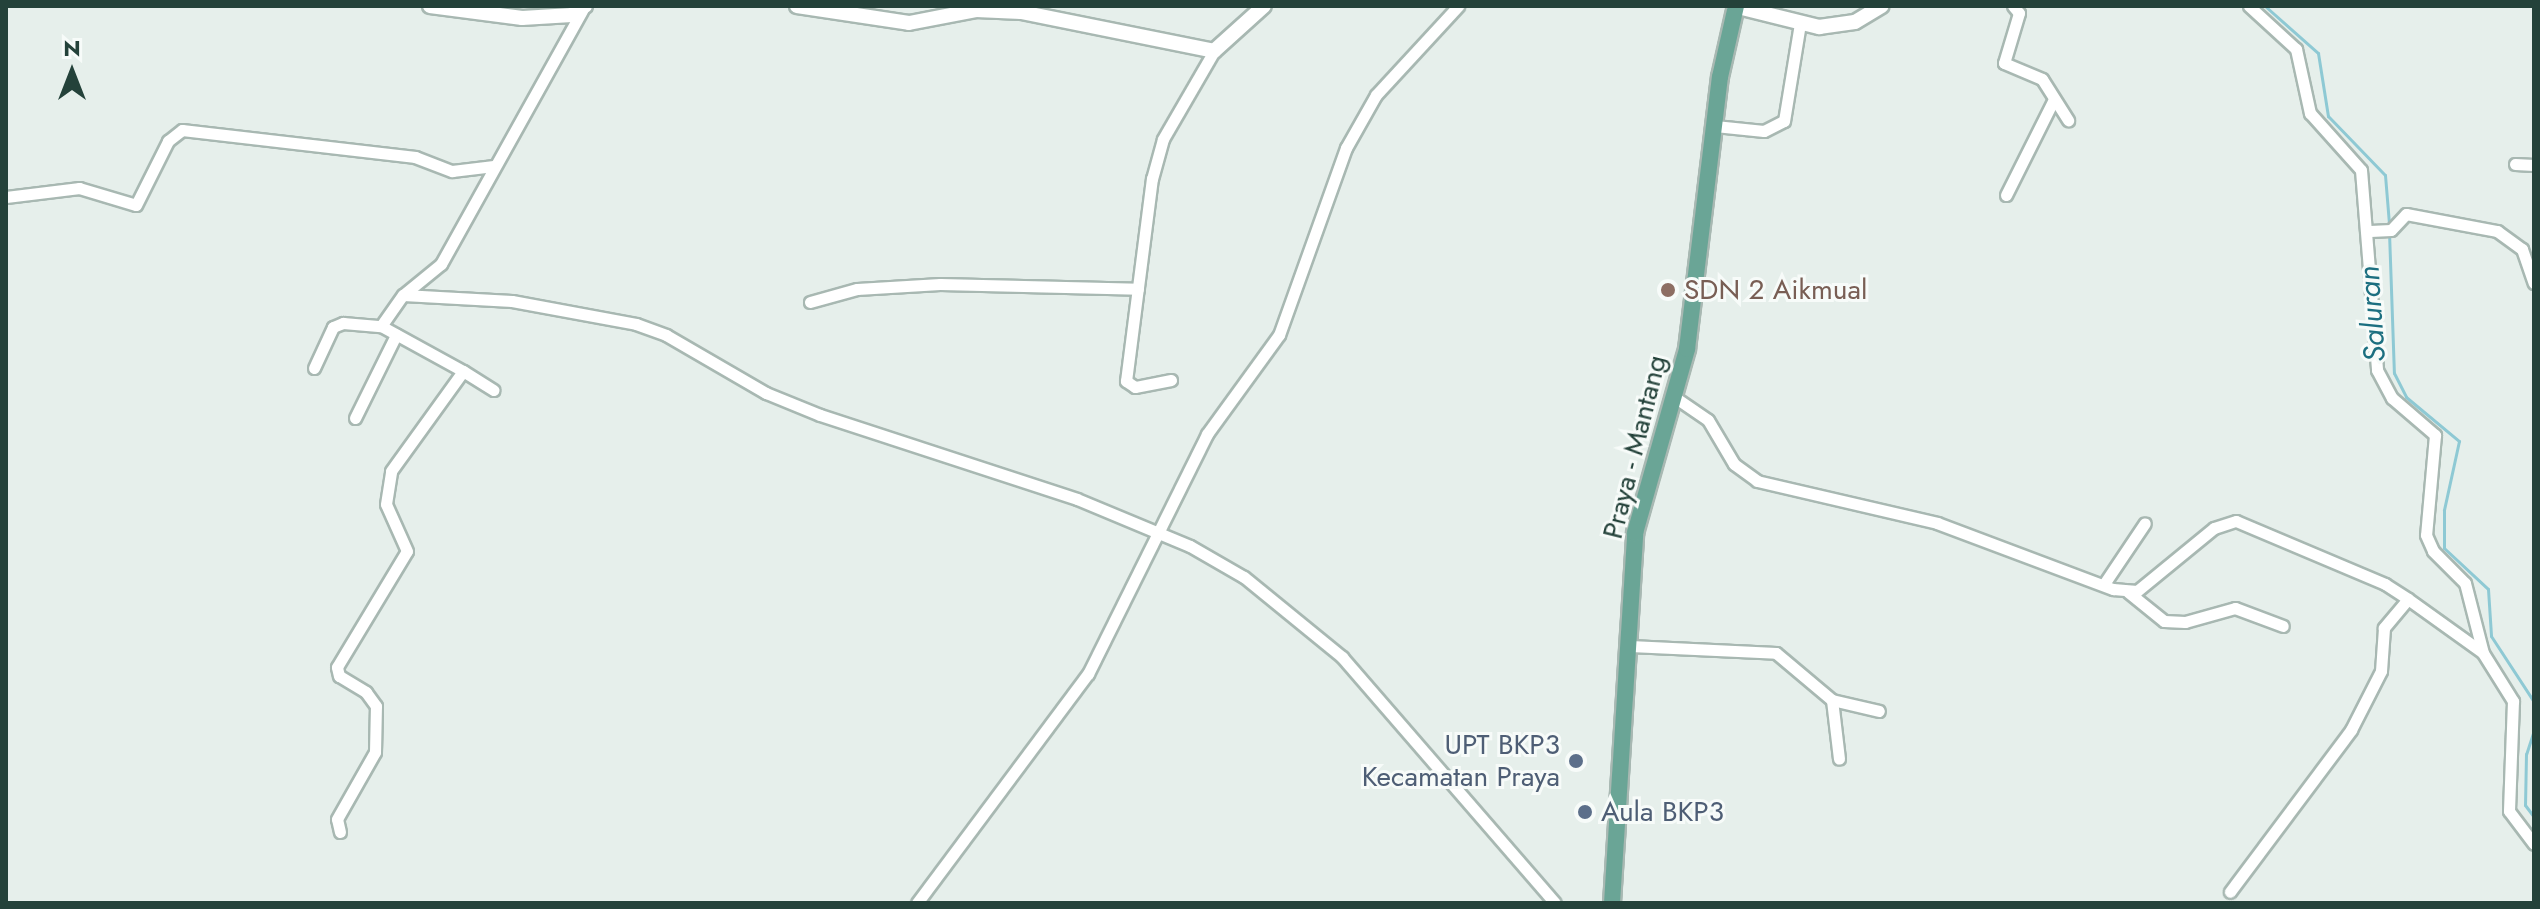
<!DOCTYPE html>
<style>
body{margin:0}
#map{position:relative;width:2540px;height:909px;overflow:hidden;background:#e6efeb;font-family:Jost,sans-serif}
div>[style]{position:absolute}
.stream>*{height:3px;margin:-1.5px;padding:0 1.5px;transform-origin:1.5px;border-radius:1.5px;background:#8ec9d4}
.roads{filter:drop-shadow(2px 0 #a8b8b2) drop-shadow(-2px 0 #a8b8b2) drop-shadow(0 2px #a8b8b2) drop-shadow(0 -2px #a8b8b2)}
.minor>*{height:11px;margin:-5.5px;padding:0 5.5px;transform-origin:5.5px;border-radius:5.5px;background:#fff}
.tertiary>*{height:14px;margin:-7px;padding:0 7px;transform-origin:7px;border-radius:7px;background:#fff}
.primary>*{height:16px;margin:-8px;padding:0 8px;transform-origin:8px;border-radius:8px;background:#6aa596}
.dots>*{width:22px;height:22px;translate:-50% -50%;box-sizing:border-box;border:4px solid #f7fbf9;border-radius:50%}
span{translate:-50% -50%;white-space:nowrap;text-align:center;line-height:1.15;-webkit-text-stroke:6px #f7fbf9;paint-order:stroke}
.education-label{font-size:28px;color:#785e54}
.left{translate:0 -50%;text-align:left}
.street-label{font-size:28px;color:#24423a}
.service-label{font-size:28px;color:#4e5e75}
.right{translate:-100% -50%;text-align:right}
.water-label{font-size:30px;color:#1c6f80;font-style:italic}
.frame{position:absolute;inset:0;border:8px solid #24423a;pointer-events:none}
.north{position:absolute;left:32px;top:32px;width:80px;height:80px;-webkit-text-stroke:6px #f7fbf9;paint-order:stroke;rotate:0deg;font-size:22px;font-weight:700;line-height:32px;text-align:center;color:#24423a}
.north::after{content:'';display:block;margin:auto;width:28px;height:36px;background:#24423a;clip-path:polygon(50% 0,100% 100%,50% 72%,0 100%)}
</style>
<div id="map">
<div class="stream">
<div style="left:2265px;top:6px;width:71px;rotate:41.6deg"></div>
<div style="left:2318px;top:53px;width:64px;rotate:81deg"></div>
<div style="left:2328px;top:116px;width:82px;rotate:46deg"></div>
<div style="left:2385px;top:175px;width:49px;rotate:85.3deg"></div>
<div style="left:2389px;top:232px;width:141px;rotate:88deg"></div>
<div style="left:2394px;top:373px;width:27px;rotate:63deg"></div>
<div style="left:2406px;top:397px;width:69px;rotate:39.7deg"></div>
<div style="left:2459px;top:441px;width:71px;rotate:102.3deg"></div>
<div style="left:2444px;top:510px;width:38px;rotate:90deg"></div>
<div style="left:2444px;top:548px;width:60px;rotate:43deg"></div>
<div style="left:2488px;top:589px;width:47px;rotate:86.3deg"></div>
<div style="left:2491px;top:636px;width:79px;rotate:56.9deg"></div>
<div style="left:2534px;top:730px;width:25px;rotate:108deg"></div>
<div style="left:2526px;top:754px;width:51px;rotate:91.1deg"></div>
<div style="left:2525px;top:805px;width:15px;rotate:53deg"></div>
</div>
<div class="roads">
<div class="minor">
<div style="left:2013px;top:6px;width:9px;rotate:49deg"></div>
<div style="left:2019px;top:13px;width:52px;rotate:106.7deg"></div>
<div style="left:2004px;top:63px;width:41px;rotate:22.8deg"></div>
<div style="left:2042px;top:79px;width:49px;rotate:57.6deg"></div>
<div style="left:2249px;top:6px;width:64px;rotate:42.5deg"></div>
<div style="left:2296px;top:49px;width:66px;rotate:77.7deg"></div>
<div style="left:2310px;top:113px;width:76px;rotate:48.2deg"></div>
<div style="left:2361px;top:170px;width:201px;rotate:85.4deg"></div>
<div style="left:2377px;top:370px;width:32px;rotate:62deg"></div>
<div style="left:2392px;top:398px;width:57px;rotate:40.7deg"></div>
<div style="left:2435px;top:435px;width:100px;rotate:95.1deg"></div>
<div style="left:2426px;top:535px;width:17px;rotate:66deg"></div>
<div style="left:2433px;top:551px;width:45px;rotate:45deg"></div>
<div style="left:2465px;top:583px;width:72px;rotate:75.6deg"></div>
<div style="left:2483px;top:653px;width:57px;rotate:58deg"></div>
<div style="left:2513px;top:701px;width:110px;rotate:92.1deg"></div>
<div style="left:2509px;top:811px;width:41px;rotate:52.9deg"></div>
<div style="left:1715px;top:126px;width:49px;rotate:5.8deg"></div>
<div style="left:1764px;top:131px;width:22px;rotate:-27deg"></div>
<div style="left:1784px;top:121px;width:99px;rotate:-80.7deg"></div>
<div style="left:2515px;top:164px;width:19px;rotate:3deg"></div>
<div style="left:2006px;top:195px;width:105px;rotate:-63.4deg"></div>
<div style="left:6px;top:197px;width:74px;rotate:-7deg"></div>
<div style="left:79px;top:188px;width:59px;rotate:16.6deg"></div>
<div style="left:136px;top:205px;width:72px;rotate:-63.4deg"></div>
<div style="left:168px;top:141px;width:18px;rotate:-38deg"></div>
<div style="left:182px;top:130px;width:235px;rotate:6.6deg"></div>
<div style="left:415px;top:157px;width:40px;rotate:21deg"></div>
<div style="left:452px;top:171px;width:42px;rotate:-6.8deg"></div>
<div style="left:2370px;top:231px;width:21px;rotate:-3deg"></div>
<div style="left:2391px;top:230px;width:22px;rotate:-47deg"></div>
<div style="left:2406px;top:214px;width:93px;rotate:10.6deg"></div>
<div style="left:2497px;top:231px;width:31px;rotate:36deg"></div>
<div style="left:2522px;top:249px;width:36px;rotate:71deg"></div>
<div style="left:403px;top:295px;width:109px;rotate:3.2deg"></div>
<div style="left:512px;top:301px;width:126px;rotate:10.5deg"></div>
<div style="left:636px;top:324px;width:32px;rotate:20deg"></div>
<div style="left:666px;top:335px;width:116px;rotate:30.1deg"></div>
<div style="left:766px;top:393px;width:58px;rotate:22.2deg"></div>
<div style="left:820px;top:415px;width:270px;rotate:18.1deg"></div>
<div style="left:1077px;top:499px;width:122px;rotate:22.6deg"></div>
<div style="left:1190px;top:546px;width:62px;rotate:29.9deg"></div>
<div style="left:1244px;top:577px;width:127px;rotate:39.2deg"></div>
<div style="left:1342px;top:657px;width:325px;rotate:49.1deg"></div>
<div style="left:810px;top:302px;width:49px;rotate:-15.5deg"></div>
<div style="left:857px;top:289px;width:83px;rotate:-3.4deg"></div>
<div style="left:940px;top:284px;width:198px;rotate:1.4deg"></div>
<div style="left:314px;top:368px;width:45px;rotate:-65.1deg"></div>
<div style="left:333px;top:327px;width:11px;rotate:-22deg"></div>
<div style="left:343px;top:323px;width:38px;rotate:5deg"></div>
<div style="left:381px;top:326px;width:38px;rotate:-55deg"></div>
<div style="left:403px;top:295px;width:49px;rotate:-39.2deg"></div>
<div style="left:441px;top:264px;width:290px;rotate:-60.9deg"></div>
<div style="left:463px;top:371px;width:36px;rotate:32deg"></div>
<div style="left:1171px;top:380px;width:37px;rotate:169deg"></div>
<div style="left:1135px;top:387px;width:11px;rotate:-146deg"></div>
<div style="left:1126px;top:381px;width:204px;rotate:-82.7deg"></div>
<div style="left:1152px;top:179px;width:41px;rotate:-74.6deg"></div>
<div style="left:1163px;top:139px;width:102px;rotate:-59.9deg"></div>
<div style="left:1673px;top:396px;width:42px;rotate:34.4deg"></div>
<div style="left:1708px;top:420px;width:51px;rotate:59.4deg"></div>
<div style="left:1734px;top:464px;width:29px;rotate:36deg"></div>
<div style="left:1757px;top:481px;width:185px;rotate:13.1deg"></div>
<div style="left:1937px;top:523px;width:188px;rotate:20.6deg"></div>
<div style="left:2113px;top:589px;width:24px;rotate:5deg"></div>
<div style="left:2137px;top:591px;width:99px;rotate:-39.3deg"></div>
<div style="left:2214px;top:528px;width:23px;rotate:-18deg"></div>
<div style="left:2236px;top:521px;width:162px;rotate:22.9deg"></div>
<div style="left:2385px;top:584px;width:27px;rotate:33deg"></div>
<div style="left:2408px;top:599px;width:38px;rotate:130deg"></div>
<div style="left:2384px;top:628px;width:43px;rotate:94deg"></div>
<div style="left:2381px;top:671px;width:66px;rotate:117deg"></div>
<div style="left:2351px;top:730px;width:202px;rotate:126.8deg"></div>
<div style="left:355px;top:418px;width:93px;rotate:-63.7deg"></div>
<div style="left:2104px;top:584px;width:73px;rotate:-56.1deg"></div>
<div style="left:2128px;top:592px;width:46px;rotate:38.9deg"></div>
<div style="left:2164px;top:621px;width:21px;rotate:3deg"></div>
<div style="left:2185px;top:622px;width:52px;rotate:-15.6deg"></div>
<div style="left:2235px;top:608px;width:51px;rotate:20.6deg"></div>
<div style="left:2408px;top:599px;width:91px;rotate:35.6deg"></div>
<div style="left:1630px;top:646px;width:146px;rotate:2.7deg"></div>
<div style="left:1776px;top:653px;width:73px;rotate:40deg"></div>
<div style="left:1832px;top:700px;width:59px;rotate:83.2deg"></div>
<div style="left:1832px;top:700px;width:48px;rotate:13.2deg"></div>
<div style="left:340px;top:832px;width:13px;rotate:-103deg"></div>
<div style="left:337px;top:819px;width:77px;rotate:-60.4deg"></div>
<div style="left:375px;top:752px;width:46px;rotate:-88.8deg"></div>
<div style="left:376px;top:706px;width:17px;rotate:-126deg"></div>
<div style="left:366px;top:692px;width:31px;rotate:-149deg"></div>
<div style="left:339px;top:676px;width:9px;rotate:-103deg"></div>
<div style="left:337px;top:667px;width:135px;rotate:-58.9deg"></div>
<div style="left:407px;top:551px;width:51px;rotate:-114.1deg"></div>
<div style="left:386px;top:504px;width:33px;rotate:-81deg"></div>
<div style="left:391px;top:471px;width:123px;rotate:-54.2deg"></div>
<div style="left:463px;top:371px;width:94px;rotate:-151.2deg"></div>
<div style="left:917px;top:903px;width:286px;rotate:-53.3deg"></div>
<div style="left:1088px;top:674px;width:268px;rotate:-63.6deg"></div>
<div style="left:1207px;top:434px;width:122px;rotate:-54deg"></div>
<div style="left:1279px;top:335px;width:199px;rotate:-70.3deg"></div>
<div style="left:1346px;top:148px;width:61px;rotate:-60.5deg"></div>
<div style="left:1376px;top:95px;width:121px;rotate:-47.3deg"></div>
</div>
<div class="tertiary">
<div style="left:430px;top:6px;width:93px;rotate:7.4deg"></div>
<div style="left:522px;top:18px;width:50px;rotate:-3.4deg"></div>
<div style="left:572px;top:15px;width:16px;rotate:-35deg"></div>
<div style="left:797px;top:6px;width:113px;rotate:8.6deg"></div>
<div style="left:909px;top:23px;width:68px;rotate:-11deg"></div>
<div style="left:976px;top:10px;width:45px;rotate:2.5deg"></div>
<div style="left:1021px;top:12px;width:197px;rotate:11.4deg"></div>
<div style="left:1214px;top:51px;width:67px;rotate:-42deg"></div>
<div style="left:1734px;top:6px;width:88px;rotate:13.9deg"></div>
<div style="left:1819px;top:27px;width:36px;rotate:-8deg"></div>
<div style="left:1855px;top:22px;width:31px;rotate:-31deg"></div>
</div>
<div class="primary">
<div style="left:1612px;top:903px;width:371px;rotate:-86.4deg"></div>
<div style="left:1635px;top:533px;width:191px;rotate:-74.2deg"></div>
<div style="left:1687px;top:349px;width:274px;rotate:-83.1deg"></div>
<div style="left:1720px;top:77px;width:73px;rotate:-77.3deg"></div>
</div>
</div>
<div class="dots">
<div style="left:1668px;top:290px;background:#8d6e63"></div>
<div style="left:1576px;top:761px;background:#5c6f8a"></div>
<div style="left:1585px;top:812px;background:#5c6f8a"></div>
</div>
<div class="education-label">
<span class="left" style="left:1684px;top:290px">SDN 2 Aikmual</span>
</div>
<div class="street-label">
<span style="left:1635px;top:447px;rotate:-76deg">Praya - Mantang</span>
</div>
<div class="service-label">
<span class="right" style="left:1560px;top:761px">UPT BKP3<br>Kecamatan Praya</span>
<span class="left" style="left:1601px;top:812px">Aula BKP3</span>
</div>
<div class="water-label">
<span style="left:2372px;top:314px;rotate:-94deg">Saluran</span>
</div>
<div class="frame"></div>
<div class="north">N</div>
</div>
